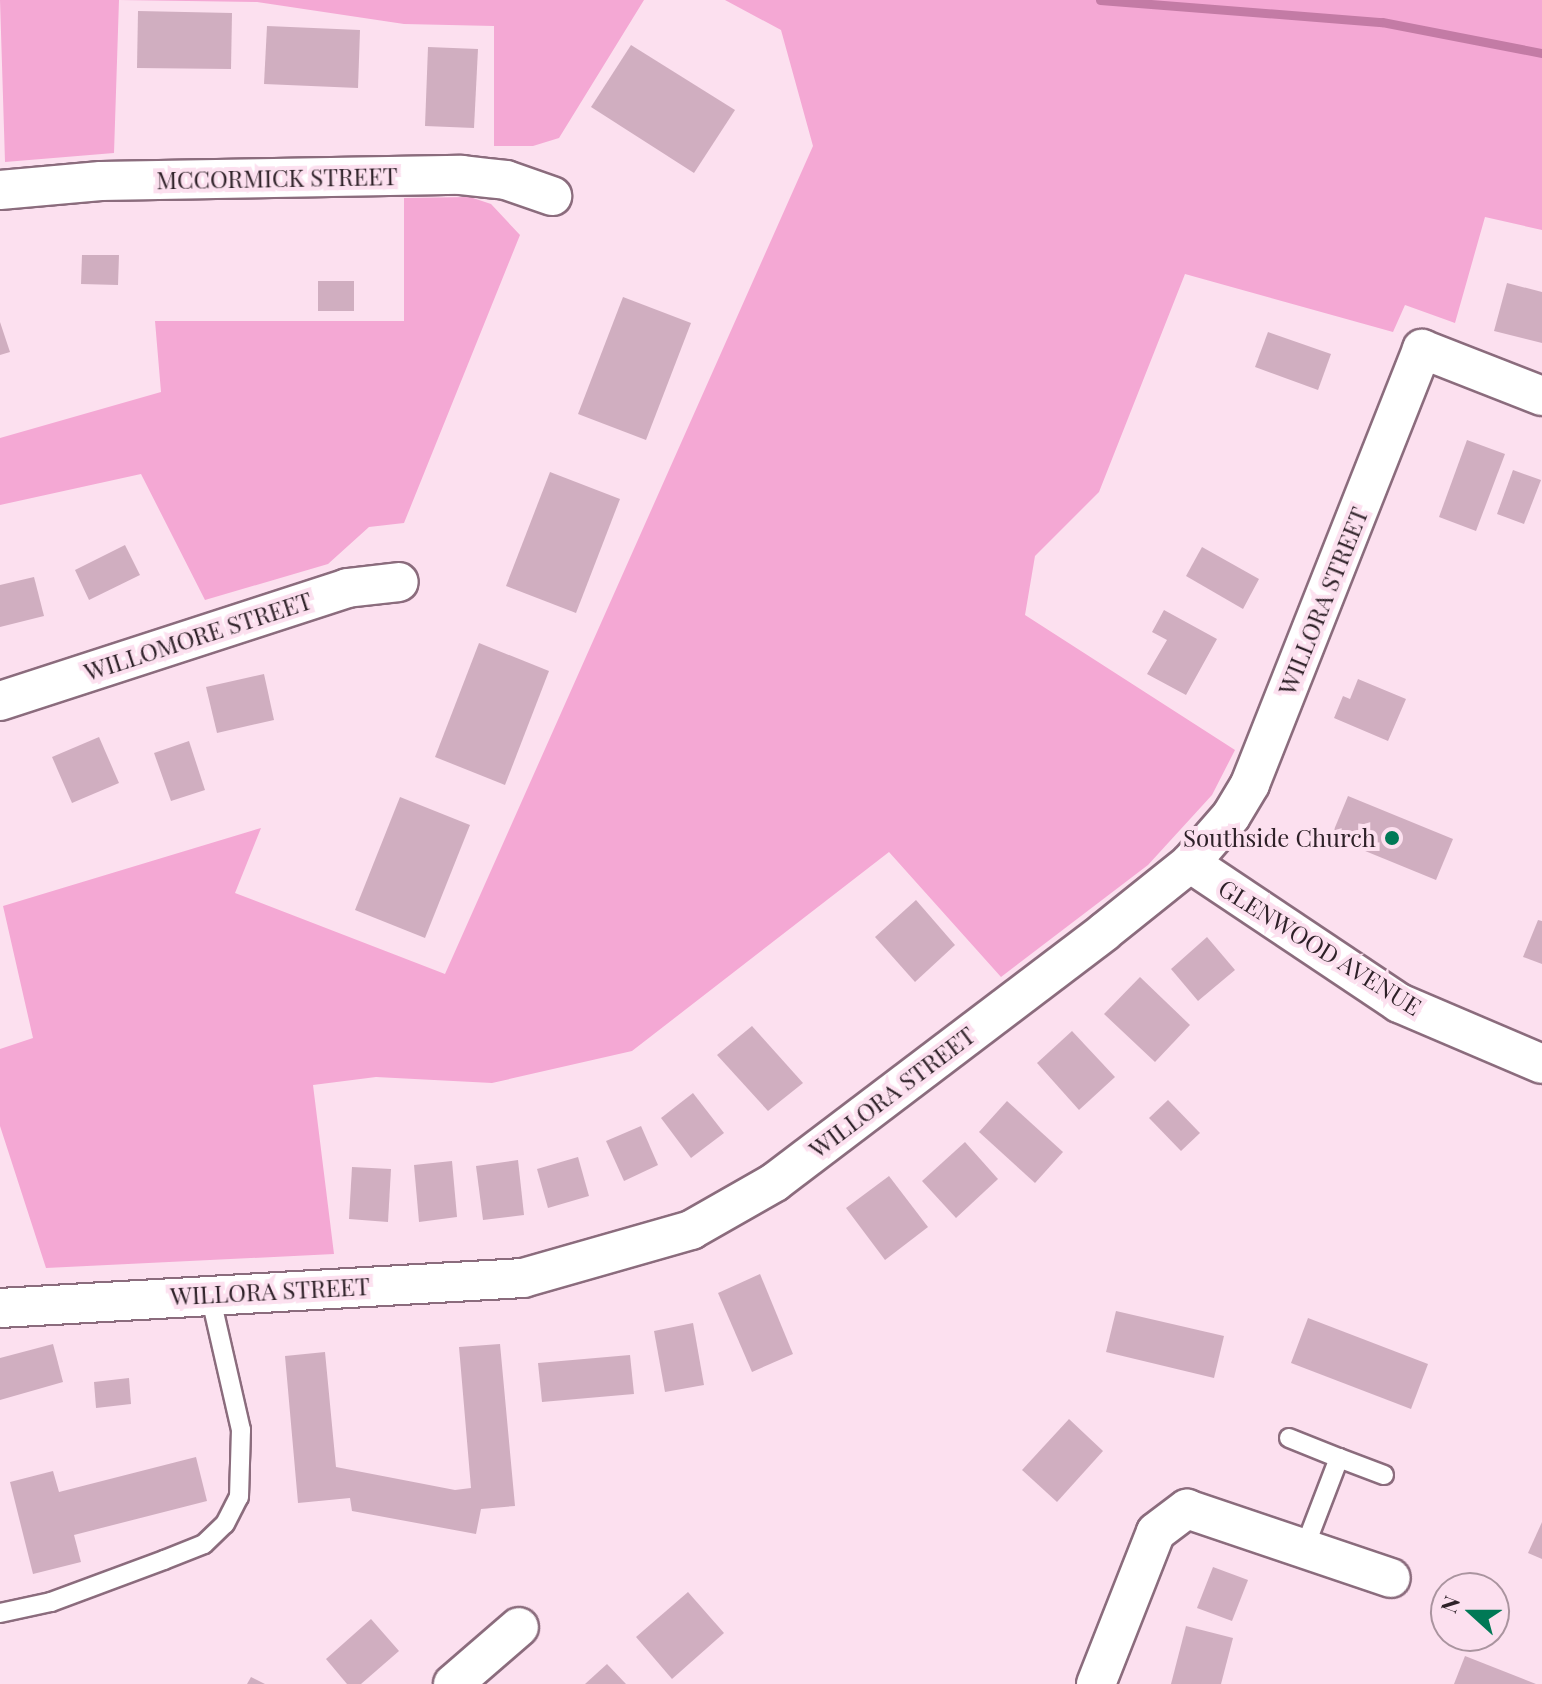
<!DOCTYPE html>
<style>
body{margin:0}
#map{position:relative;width:1542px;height:1684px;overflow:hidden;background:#fce0ef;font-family:"Playfair Display",serif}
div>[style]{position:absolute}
.green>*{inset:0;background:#f4a8d4}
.stream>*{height:9px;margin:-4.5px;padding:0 4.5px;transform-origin:4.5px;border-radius:4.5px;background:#c37ba5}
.building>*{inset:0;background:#d0aec0}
.roads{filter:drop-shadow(2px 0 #8b6c7d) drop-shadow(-2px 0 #8b6c7d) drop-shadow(0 2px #8b6c7d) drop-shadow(0 -2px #8b6c7d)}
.lane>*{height:18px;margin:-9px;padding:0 9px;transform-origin:9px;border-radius:9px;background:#fff}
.street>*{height:38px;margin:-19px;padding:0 19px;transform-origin:19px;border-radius:19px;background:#fff}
.dots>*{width:22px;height:22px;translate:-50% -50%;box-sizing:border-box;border:4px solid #fce0ef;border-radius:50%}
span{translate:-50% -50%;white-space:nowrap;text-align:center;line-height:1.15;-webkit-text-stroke:8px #fce0ef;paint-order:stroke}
.street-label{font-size:24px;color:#2e2128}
.poi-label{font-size:24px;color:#2e2128}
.right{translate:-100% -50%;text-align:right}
.north{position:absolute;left:1430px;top:1572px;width:80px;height:80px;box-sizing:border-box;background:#fce0ef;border:2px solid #aa949f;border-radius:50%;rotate:291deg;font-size:22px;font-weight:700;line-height:32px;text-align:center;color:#2e2128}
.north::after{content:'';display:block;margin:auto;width:28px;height:36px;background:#007956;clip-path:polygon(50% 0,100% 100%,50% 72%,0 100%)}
</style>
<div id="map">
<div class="green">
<div style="clip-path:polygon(0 0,644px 0,559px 138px,533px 146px,494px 146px,494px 26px,404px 24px,257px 2px,119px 0,114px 153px,5px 162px)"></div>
<div style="clip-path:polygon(725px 0,1542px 0,1542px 230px,1485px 217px,1455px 323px,1405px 305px,1393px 332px,1185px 274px,1099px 492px,1035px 556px,1025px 615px,1235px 750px,1212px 795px,1148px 865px,1001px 977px,889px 852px,632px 1051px,492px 1083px,376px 1077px,313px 1085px,334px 1254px,46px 1268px,0 1126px,0 1049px,33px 1038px,3px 906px,261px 828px,235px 893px,445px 974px,813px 146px,781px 30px)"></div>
<div style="clip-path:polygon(470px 197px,491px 204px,520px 235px,404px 523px,369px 527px,328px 564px,205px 600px,141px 474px,0 505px,0 438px,161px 392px,155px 321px,404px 321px,404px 198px)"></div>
</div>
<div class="stream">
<div style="left:1100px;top:0;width:283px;rotate:4.5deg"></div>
<div style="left:1382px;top:22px;width:163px;rotate:11deg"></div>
</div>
<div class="building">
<div style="clip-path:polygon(138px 11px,232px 13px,231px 69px,137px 68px)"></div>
<div style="clip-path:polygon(267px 26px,360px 30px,358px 88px,264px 84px)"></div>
<div style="clip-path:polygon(631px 45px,735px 110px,694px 173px,591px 107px)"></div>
<div style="clip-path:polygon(428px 47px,478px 49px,474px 128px,425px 126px)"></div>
<div style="clip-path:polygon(82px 255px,119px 255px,118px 285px,81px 284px)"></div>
<div style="clip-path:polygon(318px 281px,354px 281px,354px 311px,318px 311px)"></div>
<div style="clip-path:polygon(1507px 283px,1542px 292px,1542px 343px,1494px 331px)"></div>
<div style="clip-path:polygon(623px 297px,691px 323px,646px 440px,578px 414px)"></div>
<div style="clip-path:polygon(0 322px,10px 352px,0 355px)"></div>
<div style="clip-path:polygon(1268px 332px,1331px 354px,1318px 390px,1255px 367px)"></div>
<div style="clip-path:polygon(1467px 440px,1505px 454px,1476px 531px,1439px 517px)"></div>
<div style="clip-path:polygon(1513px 470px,1541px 480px,1524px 524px,1497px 514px)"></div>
<div style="clip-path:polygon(550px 472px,620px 499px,576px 613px,506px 586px)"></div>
<div style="clip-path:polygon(125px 545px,140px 575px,89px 600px,75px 570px)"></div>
<div style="clip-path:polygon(1202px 547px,1259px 579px,1243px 609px,1186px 576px)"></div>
<div style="clip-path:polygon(34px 577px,44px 616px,0 627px,0 585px)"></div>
<div style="clip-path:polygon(1164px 610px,1217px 639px,1186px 695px,1147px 674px,1167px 640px,1152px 632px)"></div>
<div style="clip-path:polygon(479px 643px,549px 671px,505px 785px,435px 757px)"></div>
<div style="clip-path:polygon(264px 674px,274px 720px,217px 733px,206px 687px)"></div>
<div style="clip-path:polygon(1358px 679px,1406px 699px,1388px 741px,1334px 718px,1343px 696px,1350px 699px)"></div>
<div style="clip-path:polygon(99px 737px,119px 783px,72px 803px,52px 757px)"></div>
<div style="clip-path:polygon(189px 741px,205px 790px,171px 801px,154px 753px)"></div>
<div style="clip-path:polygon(1348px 796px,1453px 839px,1436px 880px,1331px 837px)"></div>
<div style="clip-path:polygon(400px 797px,470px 825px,425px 938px,355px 910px)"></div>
<div style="clip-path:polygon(916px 900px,955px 945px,915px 982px,875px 937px)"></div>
<div style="clip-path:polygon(1538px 920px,1542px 921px,1542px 964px,1523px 957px)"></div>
<div style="clip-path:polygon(1207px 937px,1235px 970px,1198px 1001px,1171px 969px)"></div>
<div style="clip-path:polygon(1140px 977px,1190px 1025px,1155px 1062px,1104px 1014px)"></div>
<div style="clip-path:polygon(752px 1026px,803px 1083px,768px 1111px,717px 1055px)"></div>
<div style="clip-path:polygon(1072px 1031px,1115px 1077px,1079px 1110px,1037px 1063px)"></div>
<div style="clip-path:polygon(693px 1093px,724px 1133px,691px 1158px,661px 1118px)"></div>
<div style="clip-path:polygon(1168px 1100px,1200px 1133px,1181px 1151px,1149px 1118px)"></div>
<div style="clip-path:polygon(1007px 1101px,1063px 1152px,1035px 1183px,979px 1132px)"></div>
<div style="clip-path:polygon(641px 1126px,658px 1165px,624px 1181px,606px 1141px)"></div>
<div style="clip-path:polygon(965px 1142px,998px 1179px,956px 1218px,922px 1181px)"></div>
<div style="clip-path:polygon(578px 1157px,589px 1196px,548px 1208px,537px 1169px)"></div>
<div style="clip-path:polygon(518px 1160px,524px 1215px,483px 1220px,476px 1166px)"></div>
<div style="clip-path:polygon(452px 1161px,457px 1217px,419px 1222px,414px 1165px)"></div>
<div style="clip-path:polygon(352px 1167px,391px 1169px,388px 1222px,349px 1219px)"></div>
<div style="clip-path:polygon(889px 1176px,928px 1227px,885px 1260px,846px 1208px)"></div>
<div style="clip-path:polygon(760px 1274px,793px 1354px,752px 1372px,718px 1293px)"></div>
<div style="clip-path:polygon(1116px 1311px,1224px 1336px,1214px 1378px,1106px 1352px)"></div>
<div style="clip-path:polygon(1308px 1318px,1428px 1364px,1411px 1409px,1291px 1363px)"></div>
<div style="clip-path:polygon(693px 1323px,704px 1385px,665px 1392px,654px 1331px)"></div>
<div style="clip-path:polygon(53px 1344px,63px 1382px,0 1400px,0 1358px)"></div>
<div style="clip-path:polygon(500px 1344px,515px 1506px,481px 1509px,476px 1534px,352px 1511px,350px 1498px,298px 1503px,285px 1356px,325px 1352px,336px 1467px,455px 1490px,471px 1488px,459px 1347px)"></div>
<div style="clip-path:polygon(630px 1355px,634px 1394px,542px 1402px,538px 1363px)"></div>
<div style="clip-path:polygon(129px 1378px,131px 1404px,96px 1408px,94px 1382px)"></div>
<div style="clip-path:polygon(1069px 1419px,1103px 1451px,1057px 1502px,1022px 1470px)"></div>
<div style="clip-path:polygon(196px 1457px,207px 1501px,74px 1535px,81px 1562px,33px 1574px,10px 1482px,53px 1471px,59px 1492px)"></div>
<div style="clip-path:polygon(1542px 1522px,1542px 1559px,1528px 1553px)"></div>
<div style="clip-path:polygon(1213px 1567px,1248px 1580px,1232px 1621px,1197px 1608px)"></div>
<div style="clip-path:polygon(688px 1592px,724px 1633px,672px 1679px,636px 1637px)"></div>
<div style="clip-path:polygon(371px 1619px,399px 1651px,361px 1684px,347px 1684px,326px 1659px)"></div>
<div style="clip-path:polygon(1186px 1626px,1233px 1638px,1221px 1684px,1171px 1684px)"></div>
<div style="clip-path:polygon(1465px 1656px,1536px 1684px,1454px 1684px)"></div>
<div style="clip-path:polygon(607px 1664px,626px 1684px,585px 1684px)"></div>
<div style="clip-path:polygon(251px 1677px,265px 1684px,247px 1684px)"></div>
</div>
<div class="roads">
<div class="lane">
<div style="left:1289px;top:1438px;width:54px;rotate:21.8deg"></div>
<div style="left:1339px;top:1458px;width:97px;rotate:111deg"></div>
<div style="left:1339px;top:1458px;width:48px;rotate:20.7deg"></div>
<div style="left:0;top:1613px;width:52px;rotate:-12.2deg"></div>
<div style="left:51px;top:1602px;width:121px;rotate:-20.4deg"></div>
<div style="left:164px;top:1560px;width:43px;rotate:-21.8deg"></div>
<div style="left:204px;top:1544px;width:29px;rotate:-44deg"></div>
<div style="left:225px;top:1524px;width:30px;rotate:-63deg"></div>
<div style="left:239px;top:1497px;width:67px;rotate:-88.3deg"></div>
<div style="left:241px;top:1430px;width:139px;rotate:-102.9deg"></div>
</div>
<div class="street">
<div style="left:0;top:190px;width:101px;rotate:-5.1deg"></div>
<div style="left:101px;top:181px;width:360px;rotate:-1deg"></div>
<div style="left:461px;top:175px;width:45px;rotate:6.3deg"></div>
<div style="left:506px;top:180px;width:49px;rotate:19.2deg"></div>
<div style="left:0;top:701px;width:365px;rotate:-18deg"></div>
<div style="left:347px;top:588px;width:52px;rotate:-6.6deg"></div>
<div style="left:1190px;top:863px;width:252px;rotate:33.8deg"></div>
<div style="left:1399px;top:1003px;width:155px;rotate:23.1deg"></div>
<div style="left:0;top:1308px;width:524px;rotate:-3.28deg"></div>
<div style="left:523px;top:1278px;width:175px;rotate:-15.9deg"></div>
<div style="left:691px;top:1230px;width:97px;rotate:-29.7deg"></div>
<div style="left:775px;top:1182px;width:413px;rotate:-37.2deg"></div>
<div style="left:1104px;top:932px;width:110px;rotate:-38.7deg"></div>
<div style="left:1190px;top:863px;width:62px;rotate:-48.9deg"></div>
<div style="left:1231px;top:816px;width:37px;rotate:-59deg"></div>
<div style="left:1250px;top:784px;width:468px;rotate:-68.4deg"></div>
<div style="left:1422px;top:349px;width:129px;rotate:21.4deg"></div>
<div style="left:453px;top:1684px;width:87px;rotate:-40.8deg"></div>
<div style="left:1096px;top:1684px;width:163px;rotate:-68.5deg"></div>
<div style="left:1156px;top:1532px;width:39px;rotate:-37deg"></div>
<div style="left:1187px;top:1509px;width:215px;rotate:18.7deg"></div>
</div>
</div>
<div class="dots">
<div style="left:1392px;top:838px;background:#007956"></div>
</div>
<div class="street-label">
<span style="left:277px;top:178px;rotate:-1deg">MCCORMICK STREET</span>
<span style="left:1323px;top:601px;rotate:-68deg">WILLORA STREET</span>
<span style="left:198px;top:636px;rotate:-18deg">WILLOMORE STREET</span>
<span style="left:1320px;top:947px;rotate:32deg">GLENWOOD AVENUE</span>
<span style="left:892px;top:1092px;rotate:-37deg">WILLORA STREET</span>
<span style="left:270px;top:1291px;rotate:-3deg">WILLORA STREET</span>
</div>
<div class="poi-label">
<span class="right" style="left:1376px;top:838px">Southside Church</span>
</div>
<div class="north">N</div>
</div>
